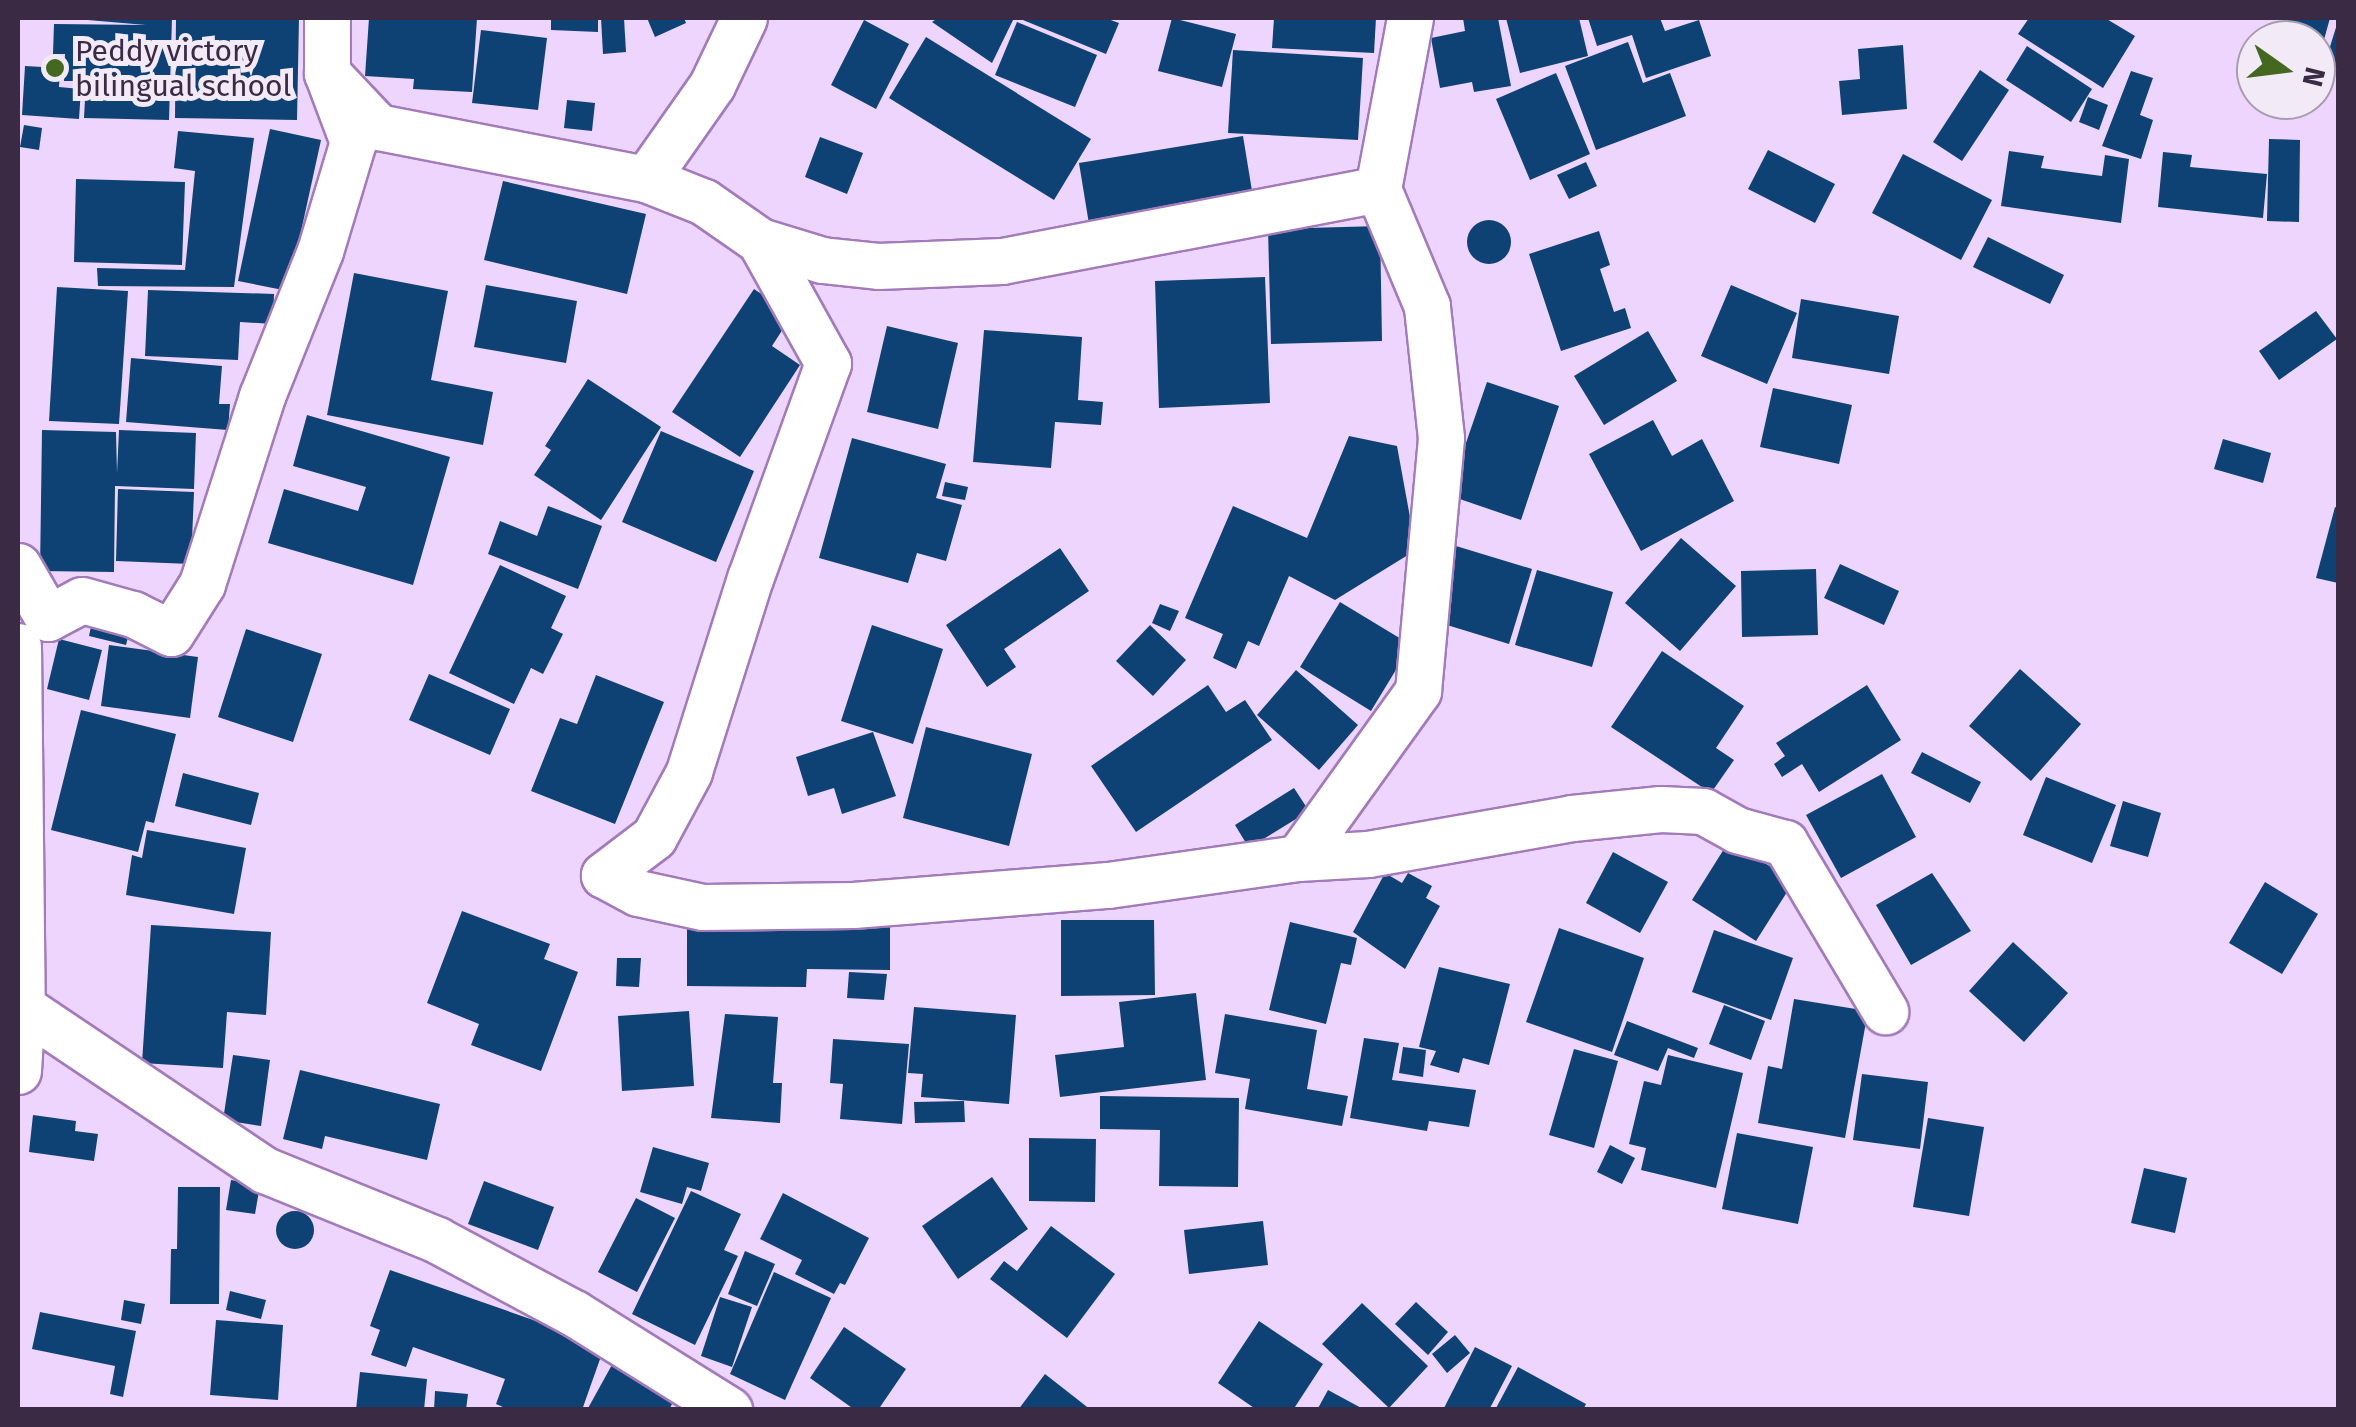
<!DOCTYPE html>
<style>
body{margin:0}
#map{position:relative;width:2356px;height:1427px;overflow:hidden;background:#eed5fe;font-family:"Fira Sans",sans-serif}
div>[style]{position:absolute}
.building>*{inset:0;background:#0e4274}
.round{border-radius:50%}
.roads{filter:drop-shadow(2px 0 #a27bba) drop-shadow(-2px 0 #a27bba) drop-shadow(0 2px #a27bba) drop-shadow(0 -2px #a27bba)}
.minor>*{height:45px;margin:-22.5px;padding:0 22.5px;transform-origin:22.5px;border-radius:22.5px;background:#fff}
.dots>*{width:28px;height:28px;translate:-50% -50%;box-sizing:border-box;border:5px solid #f2eaf7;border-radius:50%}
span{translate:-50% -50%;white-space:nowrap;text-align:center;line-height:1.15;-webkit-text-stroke:10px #f2eaf7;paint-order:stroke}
.poi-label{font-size:30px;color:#3a2a44}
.left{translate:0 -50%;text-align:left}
.frame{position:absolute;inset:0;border:20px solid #3a2a44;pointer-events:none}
.north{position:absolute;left:2236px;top:20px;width:100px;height:100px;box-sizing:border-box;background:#f2eaf7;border:2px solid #a89daf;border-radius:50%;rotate:104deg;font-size:28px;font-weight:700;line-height:40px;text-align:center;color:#3a2a44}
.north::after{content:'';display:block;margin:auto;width:35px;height:45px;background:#456821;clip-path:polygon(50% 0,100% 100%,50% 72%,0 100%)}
</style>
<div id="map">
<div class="building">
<div style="clip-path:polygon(64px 18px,172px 18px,169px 120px,84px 118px,86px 81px,64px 81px,65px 54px,53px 54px,54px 24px,146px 25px)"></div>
<div style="clip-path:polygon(176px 18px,299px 18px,297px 120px,175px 118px)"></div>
<div style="clip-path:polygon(369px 18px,477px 18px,472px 92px,413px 89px,414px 79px,365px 76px)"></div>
<div style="clip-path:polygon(551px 18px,598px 18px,598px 32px,551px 30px)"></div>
<div style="clip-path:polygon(601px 18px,624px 18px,626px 52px,603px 54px)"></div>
<div style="clip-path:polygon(647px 18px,684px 18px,686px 23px,655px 37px)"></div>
<div style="clip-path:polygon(938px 18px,1014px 18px,992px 63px,932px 22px)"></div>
<div style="clip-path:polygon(1018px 18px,1105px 18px,1119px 23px,1106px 54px)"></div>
<div style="clip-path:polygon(1172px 18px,1236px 34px,1222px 87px,1158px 71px)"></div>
<div style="clip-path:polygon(1274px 18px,1376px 18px,1374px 53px,1272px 48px)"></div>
<div style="clip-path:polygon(1463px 18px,1498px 18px,1511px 86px,1474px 92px,1472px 82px,1440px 88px,1431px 38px,1465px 31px)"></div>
<div style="clip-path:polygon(1506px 18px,1579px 18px,1588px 56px,1520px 73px)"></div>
<div style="clip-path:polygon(1588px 18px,1660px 18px,1665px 31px,1699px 20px,1711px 56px,1646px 78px,1632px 35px,1597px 46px)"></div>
<div style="clip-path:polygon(2029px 18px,2105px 18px,2135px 36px,2103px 88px,2018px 34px)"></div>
<div style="clip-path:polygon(2289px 18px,2330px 18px,2322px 47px,2316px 40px,2284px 36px)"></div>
<div style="clip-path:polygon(864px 20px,909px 44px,876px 109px,831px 85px)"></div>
<div style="clip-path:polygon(2338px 21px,2338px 70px,2324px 66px)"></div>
<div style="clip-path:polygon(1017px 22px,1097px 55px,1075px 107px,995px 75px)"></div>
<div style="clip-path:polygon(481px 30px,547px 38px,538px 110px,472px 103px)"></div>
<div style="clip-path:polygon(926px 37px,1091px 139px,1054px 200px,889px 98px)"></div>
<div style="clip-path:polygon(1628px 42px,1643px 83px,1670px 73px,1686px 116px,1596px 150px,1565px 66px)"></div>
<div style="clip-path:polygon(1903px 45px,1907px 109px,1842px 115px,1839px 81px,1860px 79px,1858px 49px)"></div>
<div style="clip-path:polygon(2027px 46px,2092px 89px,2071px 122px,2006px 80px)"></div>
<div style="clip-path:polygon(1233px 50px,1363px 58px,1358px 140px,1228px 133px)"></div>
<div style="clip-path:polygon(25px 66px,60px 68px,59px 87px,81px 89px,79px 119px,22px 115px)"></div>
<div style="clip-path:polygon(1980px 70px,2009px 90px,1962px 161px,1933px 142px)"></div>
<div style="clip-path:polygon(2131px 71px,2153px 78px,2140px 115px,2153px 120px,2141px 159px,2102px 146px)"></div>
<div style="clip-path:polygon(1556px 73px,1590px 154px,1530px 180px,1496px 99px)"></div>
<div style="clip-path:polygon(2088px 97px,2108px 105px,2099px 130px,2079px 122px)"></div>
<div style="clip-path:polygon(567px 100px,595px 103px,592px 131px,564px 128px)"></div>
<div style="clip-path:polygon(24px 125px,42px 128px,39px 150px,20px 147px)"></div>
<div style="clip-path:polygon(270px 129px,321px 140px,288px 291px,238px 281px)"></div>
<div style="clip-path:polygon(178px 131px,254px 138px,234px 287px,98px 286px,97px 268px,185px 270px,195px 171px,174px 168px)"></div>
<div style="clip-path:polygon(1243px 136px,1253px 197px,1089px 224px,1079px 163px)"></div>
<div style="clip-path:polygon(820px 137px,863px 153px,847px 194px,805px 177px)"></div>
<div style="clip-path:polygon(2269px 139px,2300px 140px,2299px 222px,2267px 221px)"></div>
<div style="clip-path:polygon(1768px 150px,1835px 184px,1815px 223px,1748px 189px)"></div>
<div style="clip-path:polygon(2009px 151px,2044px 156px,2041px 168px,2102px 176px,2105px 155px,2129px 159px,2121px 223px,2001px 206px)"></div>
<div style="clip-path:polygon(2163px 152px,2192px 155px,2190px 167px,2267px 174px,2263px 218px,2158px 207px)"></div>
<div style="clip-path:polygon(1903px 154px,1992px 200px,1961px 260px,1872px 213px)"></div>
<div style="clip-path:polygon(1586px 162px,1597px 186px,1569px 199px,1557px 175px)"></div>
<div style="clip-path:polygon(76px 179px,185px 182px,182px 265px,74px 262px)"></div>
<div style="clip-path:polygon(503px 181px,646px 214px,627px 294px,484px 260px)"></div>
<div class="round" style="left:1467px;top:220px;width:44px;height:44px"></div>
<div style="clip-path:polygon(1380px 226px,1382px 341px,1271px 344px,1268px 229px)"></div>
<div style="clip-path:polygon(1599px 231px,1610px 265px,1600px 269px,1614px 312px,1625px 308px,1631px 328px,1561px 351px,1529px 254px)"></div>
<div style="clip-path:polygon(1988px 237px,2064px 275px,2050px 304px,1973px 267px)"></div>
<div style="clip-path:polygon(354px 273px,448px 291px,431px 380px,493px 392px,483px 445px,327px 415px)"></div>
<div style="clip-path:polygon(1265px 277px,1270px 403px,1159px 408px,1155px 281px)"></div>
<div style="clip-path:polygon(486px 285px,577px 301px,566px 363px,474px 347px)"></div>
<div style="clip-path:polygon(1731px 285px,1797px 313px,1767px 384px,1701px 356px)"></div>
<div style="clip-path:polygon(57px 287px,128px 291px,119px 424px,49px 421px)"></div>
<div style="clip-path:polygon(754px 289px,792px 315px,772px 346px,800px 365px,740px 457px,672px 412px)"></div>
<div style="clip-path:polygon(148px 290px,274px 294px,273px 324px,240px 322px,238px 360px,145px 356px)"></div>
<div style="clip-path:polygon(1801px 299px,1899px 316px,1889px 374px,1792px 358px)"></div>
<div style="clip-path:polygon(2316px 311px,2337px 339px,2279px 380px,2259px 351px)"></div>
<div style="clip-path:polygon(887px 326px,958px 343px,938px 429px,867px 412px)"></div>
<div style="clip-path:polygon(984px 330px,1082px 337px,1078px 400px,1103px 402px,1101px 425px,1055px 422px,1051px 468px,973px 462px)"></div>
<div style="clip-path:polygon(1648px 331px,1677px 381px,1604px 425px,1574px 376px)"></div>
<div style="clip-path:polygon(131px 358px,222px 366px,219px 404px,230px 404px,228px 430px,126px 422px)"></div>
<div style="clip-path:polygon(588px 379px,661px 427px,601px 520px,534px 475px,551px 450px,545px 446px)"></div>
<div style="clip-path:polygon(1487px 382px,1559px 406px,1521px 520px,1448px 495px)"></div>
<div style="clip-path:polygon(1773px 388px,1852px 405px,1839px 464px,1760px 447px)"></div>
<div style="clip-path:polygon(307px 415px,450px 457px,413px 585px,268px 543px,284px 489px,358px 511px,366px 487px,293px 466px)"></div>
<div style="clip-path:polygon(1653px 420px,1672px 456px,1702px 439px,1734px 501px,1641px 551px,1589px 454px)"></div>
<div style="clip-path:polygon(42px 430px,116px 432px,117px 473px,119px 430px,196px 433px,194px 489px,115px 486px,114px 572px,40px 571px)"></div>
<div style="clip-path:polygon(661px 431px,754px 471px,716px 562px,622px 522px)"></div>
<div style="clip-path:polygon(1349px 436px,1397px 446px,1416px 550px,1335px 600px,1289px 576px,1259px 646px,1248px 641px,1236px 669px,1213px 658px,1223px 634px,1185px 618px,1233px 506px,1307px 538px)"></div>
<div style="clip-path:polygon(852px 438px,946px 464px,936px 498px,962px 505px,946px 561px,917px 553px,908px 583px,819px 558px)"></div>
<div style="clip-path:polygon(2223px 439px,2271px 453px,2263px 483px,2214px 469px)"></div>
<div style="clip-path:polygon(945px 482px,968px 487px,965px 500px,942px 496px)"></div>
<div style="clip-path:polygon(118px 489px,194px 492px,191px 564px,116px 561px)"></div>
<div style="clip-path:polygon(548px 506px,602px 526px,578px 589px,488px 554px,500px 521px,537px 536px)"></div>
<div style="clip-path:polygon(2335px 507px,2338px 508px,2338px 583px,2316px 578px)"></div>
<div style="clip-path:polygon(1681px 538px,1736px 586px,1680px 651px,1625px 603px)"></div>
<div style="clip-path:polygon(1456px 546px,1532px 569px,1509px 644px,1434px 621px)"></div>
<div style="clip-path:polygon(1060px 548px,1089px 591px,1004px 649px,1016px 667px,987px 687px,946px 625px)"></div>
<div style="clip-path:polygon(1840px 564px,1899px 591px,1884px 625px,1824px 598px)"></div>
<div style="clip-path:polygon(500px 565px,566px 596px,551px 628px,563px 634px,543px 674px,531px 668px,514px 704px,449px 673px)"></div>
<div style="clip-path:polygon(1816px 569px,1818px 635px,1742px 637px,1741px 571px)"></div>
<div style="clip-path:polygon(1537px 570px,1613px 592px,1592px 667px,1515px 645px)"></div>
<div style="clip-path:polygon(1340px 602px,1411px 645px,1371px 711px,1300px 667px)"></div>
<div style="clip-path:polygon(1160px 604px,1179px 611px,1170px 631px,1152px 623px)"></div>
<div style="clip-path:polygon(94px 613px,132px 621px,126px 645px,89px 636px)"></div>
<div style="clip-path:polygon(872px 625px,943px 649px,913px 744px,841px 721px)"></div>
<div style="clip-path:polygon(1150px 625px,1186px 660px,1153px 696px,1116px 661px)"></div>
<div style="clip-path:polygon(246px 629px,322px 654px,293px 742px,218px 717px)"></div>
<div style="clip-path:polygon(59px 639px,102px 650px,89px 700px,47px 689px)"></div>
<div style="clip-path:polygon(109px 645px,198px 657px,190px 718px,101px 706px)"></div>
<div style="clip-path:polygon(1662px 651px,1744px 706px,1716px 748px,1734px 760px,1711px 793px,1611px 727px)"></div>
<div style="clip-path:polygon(2020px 669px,2081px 724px,2031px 781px,1969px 726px)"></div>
<div style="clip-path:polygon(1296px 670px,1358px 725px,1319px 770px,1257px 715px)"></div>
<div style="clip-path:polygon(429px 674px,510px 709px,490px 755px,409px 720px)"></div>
<div style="clip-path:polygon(596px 675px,664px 702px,615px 824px,531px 791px,560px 718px,577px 724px)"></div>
<div style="clip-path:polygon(1208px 685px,1226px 712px,1245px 700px,1272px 740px,1136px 832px,1091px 766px)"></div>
<div style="clip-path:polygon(1867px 685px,1901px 740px,1819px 792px,1802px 764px,1782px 777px,1774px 764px,1785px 756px,1776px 743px)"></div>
<div style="clip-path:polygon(81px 710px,176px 734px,154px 823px,146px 821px,138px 852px,51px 830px)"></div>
<div style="clip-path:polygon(926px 727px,1032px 754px,1009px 846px,903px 818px)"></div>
<div style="clip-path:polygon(873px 732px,896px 796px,842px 814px,834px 788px,808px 796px,796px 757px)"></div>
<div style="clip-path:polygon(1922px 752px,1981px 782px,1970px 803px,1911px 773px)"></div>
<div style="clip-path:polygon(183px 773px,259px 793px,251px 825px,175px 806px)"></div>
<div style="clip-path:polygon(1882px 774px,1916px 837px,1841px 878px,1806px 815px)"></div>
<div style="clip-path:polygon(2046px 777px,2116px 805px,2092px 863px,2023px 835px)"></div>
<div style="clip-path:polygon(1294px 788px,1309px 811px,1249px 848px,1235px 825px)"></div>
<div style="clip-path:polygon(2123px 801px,2161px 813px,2148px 857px,2110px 846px)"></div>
<div style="clip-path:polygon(147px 830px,246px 848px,234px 914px,126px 895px,132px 855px,142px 858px)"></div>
<div style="clip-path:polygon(1729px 841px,1794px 881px,1756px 941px,1692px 900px)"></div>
<div style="clip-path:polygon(1613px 852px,1668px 882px,1640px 933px,1586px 903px)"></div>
<div style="clip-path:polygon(1385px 873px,1402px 883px,1408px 873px,1432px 886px,1426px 898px,1440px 906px,1405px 969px,1353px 932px)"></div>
<div style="clip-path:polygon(1932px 873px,1971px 931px,1911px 965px,1876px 905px)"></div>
<div style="clip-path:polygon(2265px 882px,2318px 914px,2282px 974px,2229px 943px)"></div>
<div style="clip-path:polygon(462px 911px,550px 944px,544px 959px,578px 972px,541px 1071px,471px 1045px,479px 1024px,427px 1003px)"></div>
<div style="clip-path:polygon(890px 920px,890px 970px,807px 969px,806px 987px,687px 986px,687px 922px)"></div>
<div style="clip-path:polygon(1061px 920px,1154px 920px,1155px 995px,1061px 996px)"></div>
<div style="clip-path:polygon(1290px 922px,1357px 938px,1351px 965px,1341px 963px,1326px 1024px,1269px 1010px)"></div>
<div style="clip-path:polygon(151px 925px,271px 932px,266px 1015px,227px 1012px,223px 1068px,142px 1063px)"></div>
<div style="clip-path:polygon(1559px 928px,1644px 958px,1612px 1052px,1526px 1022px)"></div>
<div style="clip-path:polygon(1714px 930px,1793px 958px,1771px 1020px,1692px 992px)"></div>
<div style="clip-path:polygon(2013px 942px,2068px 993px,2024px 1042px,1969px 991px)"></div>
<div style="clip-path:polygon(617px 958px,641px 958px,639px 987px,616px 986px)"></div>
<div style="clip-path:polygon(1439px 967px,1510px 984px,1489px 1065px,1463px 1058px,1459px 1073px,1430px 1065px,1436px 1051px,1419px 1047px)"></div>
<div style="clip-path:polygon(849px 972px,887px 974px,884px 1000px,847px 998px)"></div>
<div style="clip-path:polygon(1196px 993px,1206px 1080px,1060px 1097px,1055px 1055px,1124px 1047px,1119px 1002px)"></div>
<div style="clip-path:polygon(1794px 999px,1868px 1011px,1845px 1138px,1758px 1123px,1768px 1066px,1782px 1069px)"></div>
<div style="clip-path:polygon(1724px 1005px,1765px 1021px,1751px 1060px,1709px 1044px)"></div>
<div style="clip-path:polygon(914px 1007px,1016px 1015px,1009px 1104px,921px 1097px,923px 1074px,908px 1073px)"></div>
<div style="clip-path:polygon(689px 1011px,694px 1086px,622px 1091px,618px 1016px)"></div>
<div style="clip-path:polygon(725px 1014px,778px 1017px,773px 1083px,782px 1083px,780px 1123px,711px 1118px)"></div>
<div style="clip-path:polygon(1225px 1014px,1317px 1030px,1307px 1089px,1348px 1096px,1342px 1126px,1245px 1109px,1250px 1079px,1215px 1073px)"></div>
<div style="clip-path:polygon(1627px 1021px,1698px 1048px,1694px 1058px,1668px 1048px,1658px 1071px,1614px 1055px)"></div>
<div style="clip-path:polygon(1364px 1038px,1399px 1043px,1392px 1080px,1476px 1090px,1469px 1127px,1429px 1121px,1427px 1131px,1350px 1118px)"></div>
<div style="clip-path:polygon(833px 1039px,909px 1044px,902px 1124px,840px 1119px,843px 1084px,830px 1083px)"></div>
<div style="clip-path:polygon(1403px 1047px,1426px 1050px,1423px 1077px,1399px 1073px)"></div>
<div style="clip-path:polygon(1574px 1049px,1618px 1061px,1594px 1148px,1549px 1135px)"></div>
<div style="clip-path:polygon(233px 1055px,270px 1060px,261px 1126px,223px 1120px)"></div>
<div style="clip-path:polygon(1668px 1055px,1743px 1073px,1716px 1188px,1641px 1170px,1646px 1148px,1629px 1144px,1644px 1081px,1661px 1085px)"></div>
<div style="clip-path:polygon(300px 1070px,440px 1104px,427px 1160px,325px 1136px,322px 1149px,283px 1139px)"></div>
<div style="clip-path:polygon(1862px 1074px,1928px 1082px,1920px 1149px,1853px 1140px)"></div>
<div style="clip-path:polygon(1100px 1096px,1239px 1098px,1238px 1187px,1159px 1186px,1160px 1130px,1100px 1129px)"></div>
<div style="clip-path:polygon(964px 1101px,965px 1122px,915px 1123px,914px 1102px)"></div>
<div style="clip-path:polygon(33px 1115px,76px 1121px,75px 1131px,98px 1134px,94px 1161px,29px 1152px)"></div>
<div style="clip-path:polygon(1928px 1118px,1984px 1127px,1969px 1216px,1913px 1207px)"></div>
<div style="clip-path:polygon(1737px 1133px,1813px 1147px,1798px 1224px,1722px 1209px)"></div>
<div style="clip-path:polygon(1029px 1138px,1096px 1139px,1095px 1202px,1029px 1201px)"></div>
<div style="clip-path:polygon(1610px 1145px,1635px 1158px,1622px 1184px,1597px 1172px)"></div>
<div style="clip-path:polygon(653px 1147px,709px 1163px,701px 1191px,687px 1187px,682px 1204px,640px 1192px)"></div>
<div style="clip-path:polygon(2144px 1168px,2187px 1178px,2175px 1233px,2131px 1223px)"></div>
<div style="clip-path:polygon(992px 1177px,1028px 1229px,958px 1279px,922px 1226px)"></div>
<div style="clip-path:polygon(231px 1180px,260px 1185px,255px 1214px,226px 1210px)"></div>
<div style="clip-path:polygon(484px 1181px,554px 1207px,538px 1250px,468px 1224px)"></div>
<div style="clip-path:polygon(178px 1187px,220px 1187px,219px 1304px,170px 1304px,171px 1249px,177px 1249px)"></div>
<div style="clip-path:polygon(691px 1191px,741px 1214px,724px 1250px,738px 1256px,695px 1345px,632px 1314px)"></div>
<div style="clip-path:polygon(783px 1193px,869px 1238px,845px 1285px,840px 1283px,834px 1294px,795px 1274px,802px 1260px,760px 1239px)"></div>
<div style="clip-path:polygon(636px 1198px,675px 1218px,637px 1292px,598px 1272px)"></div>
<div class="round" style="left:276px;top:1211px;width:38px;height:38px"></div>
<div style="clip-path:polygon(1263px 1221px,1268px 1265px,1189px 1274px,1184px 1230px)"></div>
<div style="clip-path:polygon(1051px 1226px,1115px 1274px,1067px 1338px,990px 1279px,1004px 1261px,1017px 1271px)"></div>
<div style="clip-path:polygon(745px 1251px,775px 1264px,757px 1306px,728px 1294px)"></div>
<div style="clip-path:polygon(390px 1270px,605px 1345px,582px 1410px,510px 1410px,496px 1404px,505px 1379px,413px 1347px,406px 1367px,371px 1355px,380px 1330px,370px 1326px)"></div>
<div style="clip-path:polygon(774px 1272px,831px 1298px,785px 1400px,730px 1374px)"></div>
<div style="clip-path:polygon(230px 1291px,266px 1300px,261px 1319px,226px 1310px)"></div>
<div style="clip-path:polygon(720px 1297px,752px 1307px,732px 1367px,701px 1356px)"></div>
<div style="clip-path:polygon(124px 1300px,145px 1304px,141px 1324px,121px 1320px)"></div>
<div style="clip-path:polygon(1416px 1302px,1448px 1332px,1428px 1355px,1395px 1324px)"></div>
<div style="clip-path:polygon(1362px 1303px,1428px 1366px,1389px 1408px,1322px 1344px)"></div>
<div style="clip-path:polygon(40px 1312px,136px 1331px,123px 1397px,110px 1394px,115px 1366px,32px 1349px)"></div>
<div style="clip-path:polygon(216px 1320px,283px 1325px,278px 1400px,210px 1395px)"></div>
<div style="clip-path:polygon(1259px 1321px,1323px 1364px,1293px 1410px,1257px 1410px,1218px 1383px)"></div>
<div style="clip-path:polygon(844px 1327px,906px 1369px,878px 1410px,855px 1410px,810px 1378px)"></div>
<div style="clip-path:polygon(1455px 1335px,1470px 1353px,1447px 1373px,1432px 1354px)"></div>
<div style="clip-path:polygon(1475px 1347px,1512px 1366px,1489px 1410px,1443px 1410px)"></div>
<div style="clip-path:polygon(613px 1363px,675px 1398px,669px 1410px,587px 1410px)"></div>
<div style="clip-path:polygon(1518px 1367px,1586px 1404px,1583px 1410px,1495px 1410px)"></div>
<div style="clip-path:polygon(360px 1372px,427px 1379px,424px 1410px,356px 1410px)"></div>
<div style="clip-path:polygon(1045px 1374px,1091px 1410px,1018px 1410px)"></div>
<div style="clip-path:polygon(1328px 1390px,1365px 1410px,1317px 1410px)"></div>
<div style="clip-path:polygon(435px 1391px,468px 1394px,466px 1410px,434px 1410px)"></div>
</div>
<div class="roads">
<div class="minor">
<div style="left:327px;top:73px;width:74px;rotate:46.6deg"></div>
<div style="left:378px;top:127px;width:273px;rotate:11deg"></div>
<div style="left:646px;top:179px;width:62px;rotate:21.6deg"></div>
<div style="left:704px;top:202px;width:68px;rotate:34.9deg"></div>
<div style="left:760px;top:241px;width:65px;rotate:17deg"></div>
<div style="left:822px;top:260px;width:56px;rotate:6.1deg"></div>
<div style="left:878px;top:266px;width:124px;rotate:-2.3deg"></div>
<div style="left:1002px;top:261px;width:383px;rotate:-10.8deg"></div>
<div style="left:646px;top:179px;width:115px;rotate:-54.9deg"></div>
<div style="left:712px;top:85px;width:74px;rotate:-64.5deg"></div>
<div style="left:760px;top:241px;width:140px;rotate:60.9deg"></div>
<div style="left:828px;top:363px;width:229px;rotate:109.9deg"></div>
<div style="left:750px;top:578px;width:203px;rotate:107.5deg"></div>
<div style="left:689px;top:772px;width:74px;rotate:118.3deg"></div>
<div style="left:654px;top:837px;width:63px;rotate:142.8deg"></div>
<div style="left:604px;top:875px;width:38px;rotate:28deg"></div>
<div style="left:638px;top:893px;width:66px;rotate:12.2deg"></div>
<div style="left:703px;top:907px;width:150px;rotate:-0.8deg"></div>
<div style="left:853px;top:905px;width:256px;rotate:-4.5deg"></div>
<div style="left:1108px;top:885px;width:192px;rotate:-8.1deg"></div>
<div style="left:1298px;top:858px;width:206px;rotate:-54.3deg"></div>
<div style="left:1418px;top:691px;width:254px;rotate:-84.8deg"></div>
<div style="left:1441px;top:438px;width:133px;rotate:-96.1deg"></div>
<div style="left:1427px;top:306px;width:127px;rotate:-112.7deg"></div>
<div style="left:1378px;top:189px;width:174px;rotate:-79.4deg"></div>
<div style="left:18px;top:566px;width:60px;rotate:60deg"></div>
<div style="left:48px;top:618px;width:38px;rotate:-28deg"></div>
<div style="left:82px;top:600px;width:53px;rotate:15.4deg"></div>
<div style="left:133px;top:614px;width:42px;rotate:26.6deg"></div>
<div style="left:171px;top:633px;width:58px;rotate:-57.7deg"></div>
<div style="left:202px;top:584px;width:197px;rotate:-72.3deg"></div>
<div style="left:262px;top:396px;width:156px;rotate:-68.2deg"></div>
<div style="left:320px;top:251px;width:114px;rotate:-73.2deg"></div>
<div style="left:353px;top:142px;width:74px;rotate:-110.6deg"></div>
<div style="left:327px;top:73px;width:55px;rotate:-90deg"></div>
<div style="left:18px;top:646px;width:361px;rotate:89.4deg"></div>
<div style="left:22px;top:1007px;width:64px;rotate:93.6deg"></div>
<div style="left:1298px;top:858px;width:70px;rotate:-3.3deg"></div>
<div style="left:1368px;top:854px;width:207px;rotate:-10deg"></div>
<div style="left:1572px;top:818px;width:89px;rotate:-5.8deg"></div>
<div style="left:1661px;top:809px;width:42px;rotate:2.7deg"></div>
<div style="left:1703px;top:811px;width:39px;rotate:29deg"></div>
<div style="left:1737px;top:830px;width:50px;rotate:15.2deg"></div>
<div style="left:1785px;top:843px;width:196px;rotate:59.2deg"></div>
<div style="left:22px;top:1007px;width:293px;rotate:33.9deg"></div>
<div style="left:265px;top:1170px;width:186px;rotate:22.1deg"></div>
<div style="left:437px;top:1240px;width:155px;rotate:28.1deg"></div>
<div style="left:574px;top:1313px;width:183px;rotate:32deg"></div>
</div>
</div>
<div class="dots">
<div style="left:55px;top:68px;background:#456821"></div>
</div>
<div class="poi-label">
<span class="left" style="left:75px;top:68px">Peddy victory<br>bilingual school</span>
</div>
<div class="frame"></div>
<div class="north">N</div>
</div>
